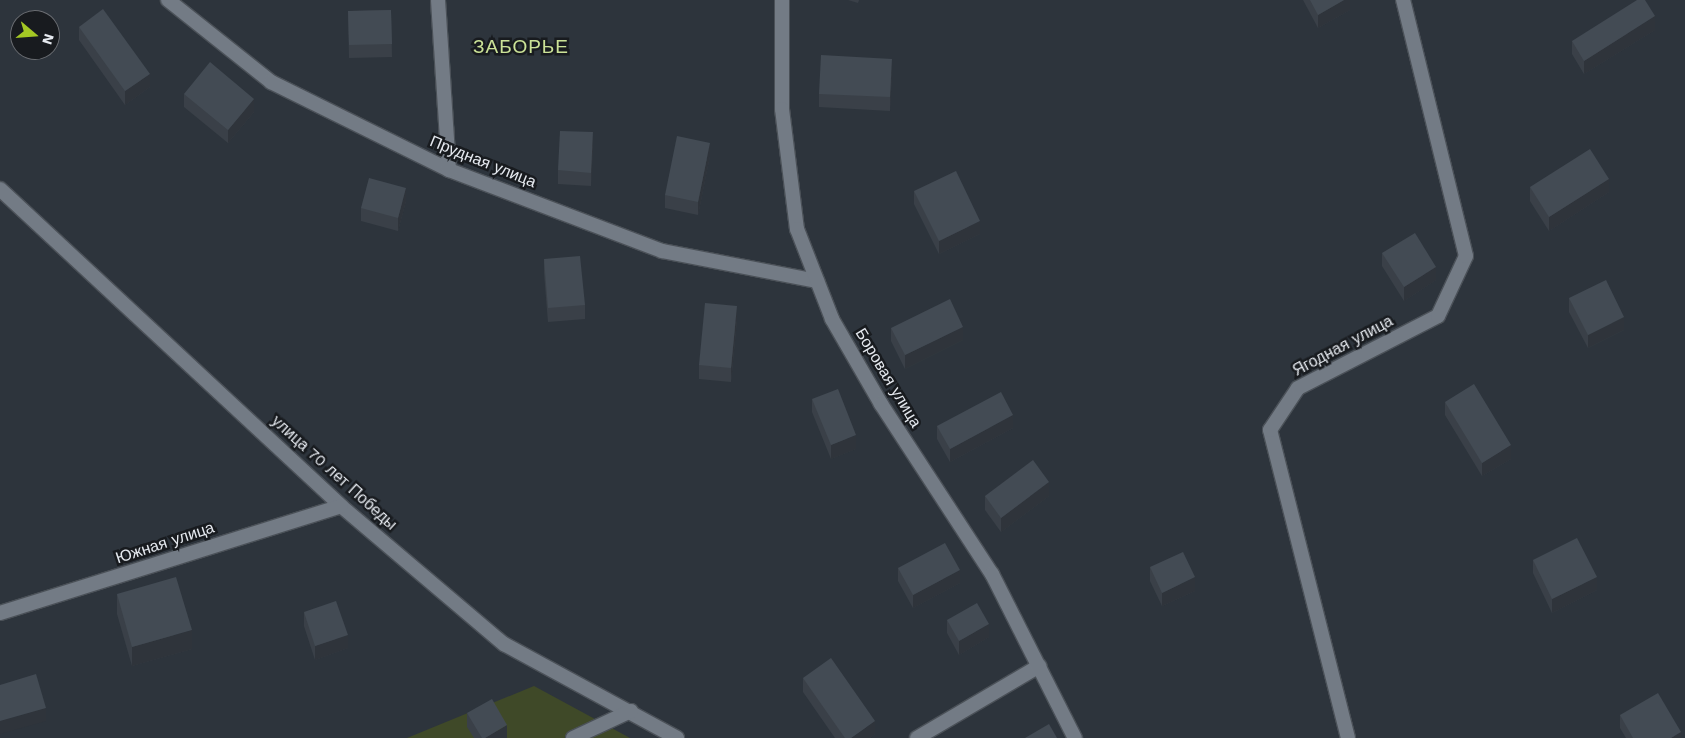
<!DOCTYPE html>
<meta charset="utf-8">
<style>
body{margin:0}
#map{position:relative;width:1685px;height:738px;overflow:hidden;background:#2d343c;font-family:"Work Sans",sans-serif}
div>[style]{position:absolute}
.green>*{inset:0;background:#3f4928}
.roads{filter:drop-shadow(1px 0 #4b5158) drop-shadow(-1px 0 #4b5158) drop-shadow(0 1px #4b5158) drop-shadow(0 -1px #4b5158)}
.minor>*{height:14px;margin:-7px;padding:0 7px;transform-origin:7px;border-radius:7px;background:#737b85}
.secondary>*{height:14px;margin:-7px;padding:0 7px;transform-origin:7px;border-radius:7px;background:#737b85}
.wall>*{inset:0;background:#3a4048}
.shaded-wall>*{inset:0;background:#2f343b}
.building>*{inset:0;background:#434b54}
span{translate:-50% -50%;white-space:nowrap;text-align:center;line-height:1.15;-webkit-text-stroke:5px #181b1f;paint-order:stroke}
.street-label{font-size:16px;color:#e5e9ef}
.quarter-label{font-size:19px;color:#cbe297;letter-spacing:1px}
.north{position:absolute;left:10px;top:10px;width:50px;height:50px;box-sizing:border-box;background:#181b1f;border:1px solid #6a6d72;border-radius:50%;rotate:108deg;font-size:14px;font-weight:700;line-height:20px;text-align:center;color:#e5e9ef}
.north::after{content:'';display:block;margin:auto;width:18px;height:22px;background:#a4c824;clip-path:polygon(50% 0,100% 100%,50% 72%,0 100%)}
</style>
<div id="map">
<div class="green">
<div style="clip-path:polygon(534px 686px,630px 738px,407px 738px)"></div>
</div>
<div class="roads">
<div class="minor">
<div style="left:168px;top:0;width:132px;rotate:38.5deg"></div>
<div style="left:271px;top:82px;width:199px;rotate:26.3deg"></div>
<div style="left:449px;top:170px;width:228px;rotate:20.8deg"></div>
<div style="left:662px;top:251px;width:158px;rotate:11deg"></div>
<div style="left:438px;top:0;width:170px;rotate:86.3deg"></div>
<div style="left:0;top:189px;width:466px;rotate:42.9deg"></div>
<div style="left:341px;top:506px;width:214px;rotate:40.3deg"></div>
<div style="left:504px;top:644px;width:197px;rotate:28.5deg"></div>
<div style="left:0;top:613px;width:357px;rotate:-17.4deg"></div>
<div style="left:573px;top:738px;width:64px;rotate:-25deg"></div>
<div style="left:917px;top:738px;width:142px;rotate:-30.5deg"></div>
<div style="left:1348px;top:738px;width:318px;rotate:-104.2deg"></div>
<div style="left:1270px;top:430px;width:50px;rotate:-56.3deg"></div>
<div style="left:1298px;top:388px;width:157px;rotate:-27.2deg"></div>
<div style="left:1438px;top:316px;width:66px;rotate:-65deg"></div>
<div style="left:1466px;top:256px;width:264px;rotate:-103.8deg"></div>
</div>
<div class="secondary">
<div style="left:782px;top:0;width:109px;rotate:90deg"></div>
<div style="left:782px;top:109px;width:121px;rotate:82.9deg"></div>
<div style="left:797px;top:229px;width:97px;rotate:68.7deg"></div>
<div style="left:832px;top:319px;width:98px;rotate:60deg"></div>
<div style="left:881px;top:404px;width:203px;rotate:56.9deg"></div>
<div style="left:992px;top:574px;width:184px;rotate:63.2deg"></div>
</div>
</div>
<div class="wall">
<div style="clip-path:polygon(848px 0,859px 0,858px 3px)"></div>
<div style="clip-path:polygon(1303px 0,1350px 0,1350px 10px,1318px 28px)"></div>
<div style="clip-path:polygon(391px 10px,392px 57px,349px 58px,348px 11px)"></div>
<div style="clip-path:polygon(79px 27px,150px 87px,125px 105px,79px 40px)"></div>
<div style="clip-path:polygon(1655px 30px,1584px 74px,1572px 54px,1572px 41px)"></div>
<div style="clip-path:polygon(892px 73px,890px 111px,819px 107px,819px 94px)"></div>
<div style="clip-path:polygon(184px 94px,254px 112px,228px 143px,184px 107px)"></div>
<div style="clip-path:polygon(593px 146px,591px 186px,558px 184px,558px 170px)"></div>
<div style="clip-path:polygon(710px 156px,698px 215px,665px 208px,665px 195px)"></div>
<div style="clip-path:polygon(1530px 187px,1609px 192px,1549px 231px,1530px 201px)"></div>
<div style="clip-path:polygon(914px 191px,980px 234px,939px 254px,914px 204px)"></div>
<div style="clip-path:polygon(406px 201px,398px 231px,361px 221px,361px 208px)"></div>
<div style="clip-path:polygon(1382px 253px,1436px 280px,1404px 301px,1382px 266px)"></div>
<div style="clip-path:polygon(544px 259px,585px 305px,585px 319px,548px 322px,544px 273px)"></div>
<div style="clip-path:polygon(1569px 298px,1624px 330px,1588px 348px,1569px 312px)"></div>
<div style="clip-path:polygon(737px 320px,731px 382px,699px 379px,699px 365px)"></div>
<div style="clip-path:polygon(891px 328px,963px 340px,905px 369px,891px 341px)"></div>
<div style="clip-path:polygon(812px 399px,856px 449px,831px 459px,812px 412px)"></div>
<div style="clip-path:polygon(1445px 402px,1511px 459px,1482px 476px,1445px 415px)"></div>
<div style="clip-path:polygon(937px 426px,1013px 428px,950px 462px,937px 439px)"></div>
<div style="clip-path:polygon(985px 496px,1049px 496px,1001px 532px,985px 510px)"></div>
<div style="clip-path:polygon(1533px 560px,1597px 590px,1552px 613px,1533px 573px)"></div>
<div style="clip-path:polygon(1150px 567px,1195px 591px,1162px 606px,1150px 581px)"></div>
<div style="clip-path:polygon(898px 568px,960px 583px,913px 608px,898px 581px)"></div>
<div style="clip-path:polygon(117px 594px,192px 649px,132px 666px,117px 614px)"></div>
<div style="clip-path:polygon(304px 612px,348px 648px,315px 660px,304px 626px)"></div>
<div style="clip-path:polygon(947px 620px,989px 637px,959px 655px,947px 633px)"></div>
<div style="clip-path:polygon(803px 678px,875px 734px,870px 738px,835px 738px,803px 692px)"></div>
<div style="clip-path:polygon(467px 713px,507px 738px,474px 738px,467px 727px)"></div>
<div style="clip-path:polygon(1620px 715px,1681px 738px,1626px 738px,1620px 728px)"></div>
</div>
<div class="shaded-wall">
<div style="clip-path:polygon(1344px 0,1350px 0,1350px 10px,1318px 28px,1318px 15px)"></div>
<div style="clip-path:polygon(1655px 16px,1655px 30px,1584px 74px,1584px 61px)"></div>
<div style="clip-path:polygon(892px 59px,892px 73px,890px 111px,890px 97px)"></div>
<div style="clip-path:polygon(150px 74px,150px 87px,125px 105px,125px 91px)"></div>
<div style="clip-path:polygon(254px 99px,254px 112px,228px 143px,228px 130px)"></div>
<div style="clip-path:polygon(593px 132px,593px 146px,591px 186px,591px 173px)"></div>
<div style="clip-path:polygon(710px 143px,710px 156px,698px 215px,698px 202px)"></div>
<div style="clip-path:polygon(1609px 179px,1609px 192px,1549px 231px,1549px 217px)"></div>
<div style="clip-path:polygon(406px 188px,406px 201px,398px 231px,398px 218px)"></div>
<div style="clip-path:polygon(980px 221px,980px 234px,939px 254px,939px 241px)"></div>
<div style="clip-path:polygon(1436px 267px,1436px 280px,1404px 301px,1404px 287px)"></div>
<div style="clip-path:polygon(737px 306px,737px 320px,731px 382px,731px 368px)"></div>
<div style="clip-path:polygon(1624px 317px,1624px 330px,1588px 348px,1588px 335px)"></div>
<div style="clip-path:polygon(963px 327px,963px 340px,905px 369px,905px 355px)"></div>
<div style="clip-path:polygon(1013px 415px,1013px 428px,950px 462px,950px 449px)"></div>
<div style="clip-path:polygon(856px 435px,856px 449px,831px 459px,831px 445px)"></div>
<div style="clip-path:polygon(1511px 445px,1511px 459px,1482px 476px,1482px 463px)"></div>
<div style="clip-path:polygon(1049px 482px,1049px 496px,1001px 532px,1001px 518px)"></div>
<div style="clip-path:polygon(960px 570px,960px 583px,913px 608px,913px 595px)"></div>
<div style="clip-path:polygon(1195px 577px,1195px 591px,1162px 606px,1162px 593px)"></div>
<div style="clip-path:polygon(1597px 577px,1597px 590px,1552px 613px,1552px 599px)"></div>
<div style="clip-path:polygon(989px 624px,989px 637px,959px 655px,959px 641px)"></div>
<div style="clip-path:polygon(192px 630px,192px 649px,132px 666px,132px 647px)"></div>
<div style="clip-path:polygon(348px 635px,348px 648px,315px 660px,315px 646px)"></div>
<div style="clip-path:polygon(46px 708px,46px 721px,0 734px,0 721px)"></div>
<div style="clip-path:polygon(875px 721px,875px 734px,870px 738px,851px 738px)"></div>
<div style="clip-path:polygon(507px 725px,507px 738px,485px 738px)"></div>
<div style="clip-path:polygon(1681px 732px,1681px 738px,1671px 738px)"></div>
</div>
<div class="building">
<div style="clip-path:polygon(1310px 0,1344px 0,1318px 15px)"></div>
<div style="clip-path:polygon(1637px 0,1645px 0,1655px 16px,1584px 61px,1572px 41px)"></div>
<div style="clip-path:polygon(103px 9px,150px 74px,125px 91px,79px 27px)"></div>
<div style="clip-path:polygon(391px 10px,392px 44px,349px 45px,348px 11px)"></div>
<div style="clip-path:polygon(821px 55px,892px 59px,890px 97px,819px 94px)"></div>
<div style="clip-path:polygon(210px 62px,254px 99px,228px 130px,184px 94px)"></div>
<div style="clip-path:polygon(560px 131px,593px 132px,591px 173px,558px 170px)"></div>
<div style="clip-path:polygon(677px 136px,710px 143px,698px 202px,665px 195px)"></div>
<div style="clip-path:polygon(1590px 149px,1609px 179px,1549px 217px,1530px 187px)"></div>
<div style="clip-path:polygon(956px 171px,980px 221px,939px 241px,914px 191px)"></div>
<div style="clip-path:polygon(369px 178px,406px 188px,398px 218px,361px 208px)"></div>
<div style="clip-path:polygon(1415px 233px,1436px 267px,1404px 287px,1382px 253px)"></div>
<div style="clip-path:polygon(580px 256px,585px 305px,548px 308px,544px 259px)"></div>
<div style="clip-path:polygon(1606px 280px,1624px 317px,1588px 335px,1569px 298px)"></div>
<div style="clip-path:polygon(950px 299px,963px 327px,905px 355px,891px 328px)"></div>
<div style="clip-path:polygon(705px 303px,737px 306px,731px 368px,699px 365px)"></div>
<div style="clip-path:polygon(1474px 384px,1511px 445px,1482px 463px,1445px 402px)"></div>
<div style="clip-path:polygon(838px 389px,856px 435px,831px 445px,812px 399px)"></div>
<div style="clip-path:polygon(1001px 392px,1013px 415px,950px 449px,937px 426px)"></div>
<div style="clip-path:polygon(1033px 460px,1049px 482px,1001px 518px,985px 496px)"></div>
<div style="clip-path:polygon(1577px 538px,1597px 577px,1552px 599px,1533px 560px)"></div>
<div style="clip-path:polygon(945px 543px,960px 570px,913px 595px,898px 568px)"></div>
<div style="clip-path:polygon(1183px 552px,1195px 577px,1162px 593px,1150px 567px)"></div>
<div style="clip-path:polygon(176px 577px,192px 630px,132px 647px,117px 594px)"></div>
<div style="clip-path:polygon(336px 601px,348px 635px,315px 646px,304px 612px)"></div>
<div style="clip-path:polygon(977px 603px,989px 624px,959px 641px,947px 620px)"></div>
<div style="clip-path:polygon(831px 658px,875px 721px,851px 738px,845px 738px,803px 678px)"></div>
<div style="clip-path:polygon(36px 674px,46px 708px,0 721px,0 685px)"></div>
<div style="clip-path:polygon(1658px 693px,1681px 732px,1671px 738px,1633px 738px,1620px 715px)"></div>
<div style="clip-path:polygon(492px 699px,507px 725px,485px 738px,482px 738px,467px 713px)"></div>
<div style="clip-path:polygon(1049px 724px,1057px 738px,1025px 738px)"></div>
</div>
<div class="street-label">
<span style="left:483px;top:162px;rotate:22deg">Прудная улица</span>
<span style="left:1343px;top:346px;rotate:-28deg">Ягодная улица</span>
<span style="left:888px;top:378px;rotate:59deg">Боровая улица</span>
<span style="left:334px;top:473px;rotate:42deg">улица 70 лет Победы</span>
<span style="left:165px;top:543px;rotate:-18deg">Южная улица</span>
</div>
<div class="quarter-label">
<span style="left:521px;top:47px">ЗАБОРЬЕ</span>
</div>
<div class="north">N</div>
</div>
